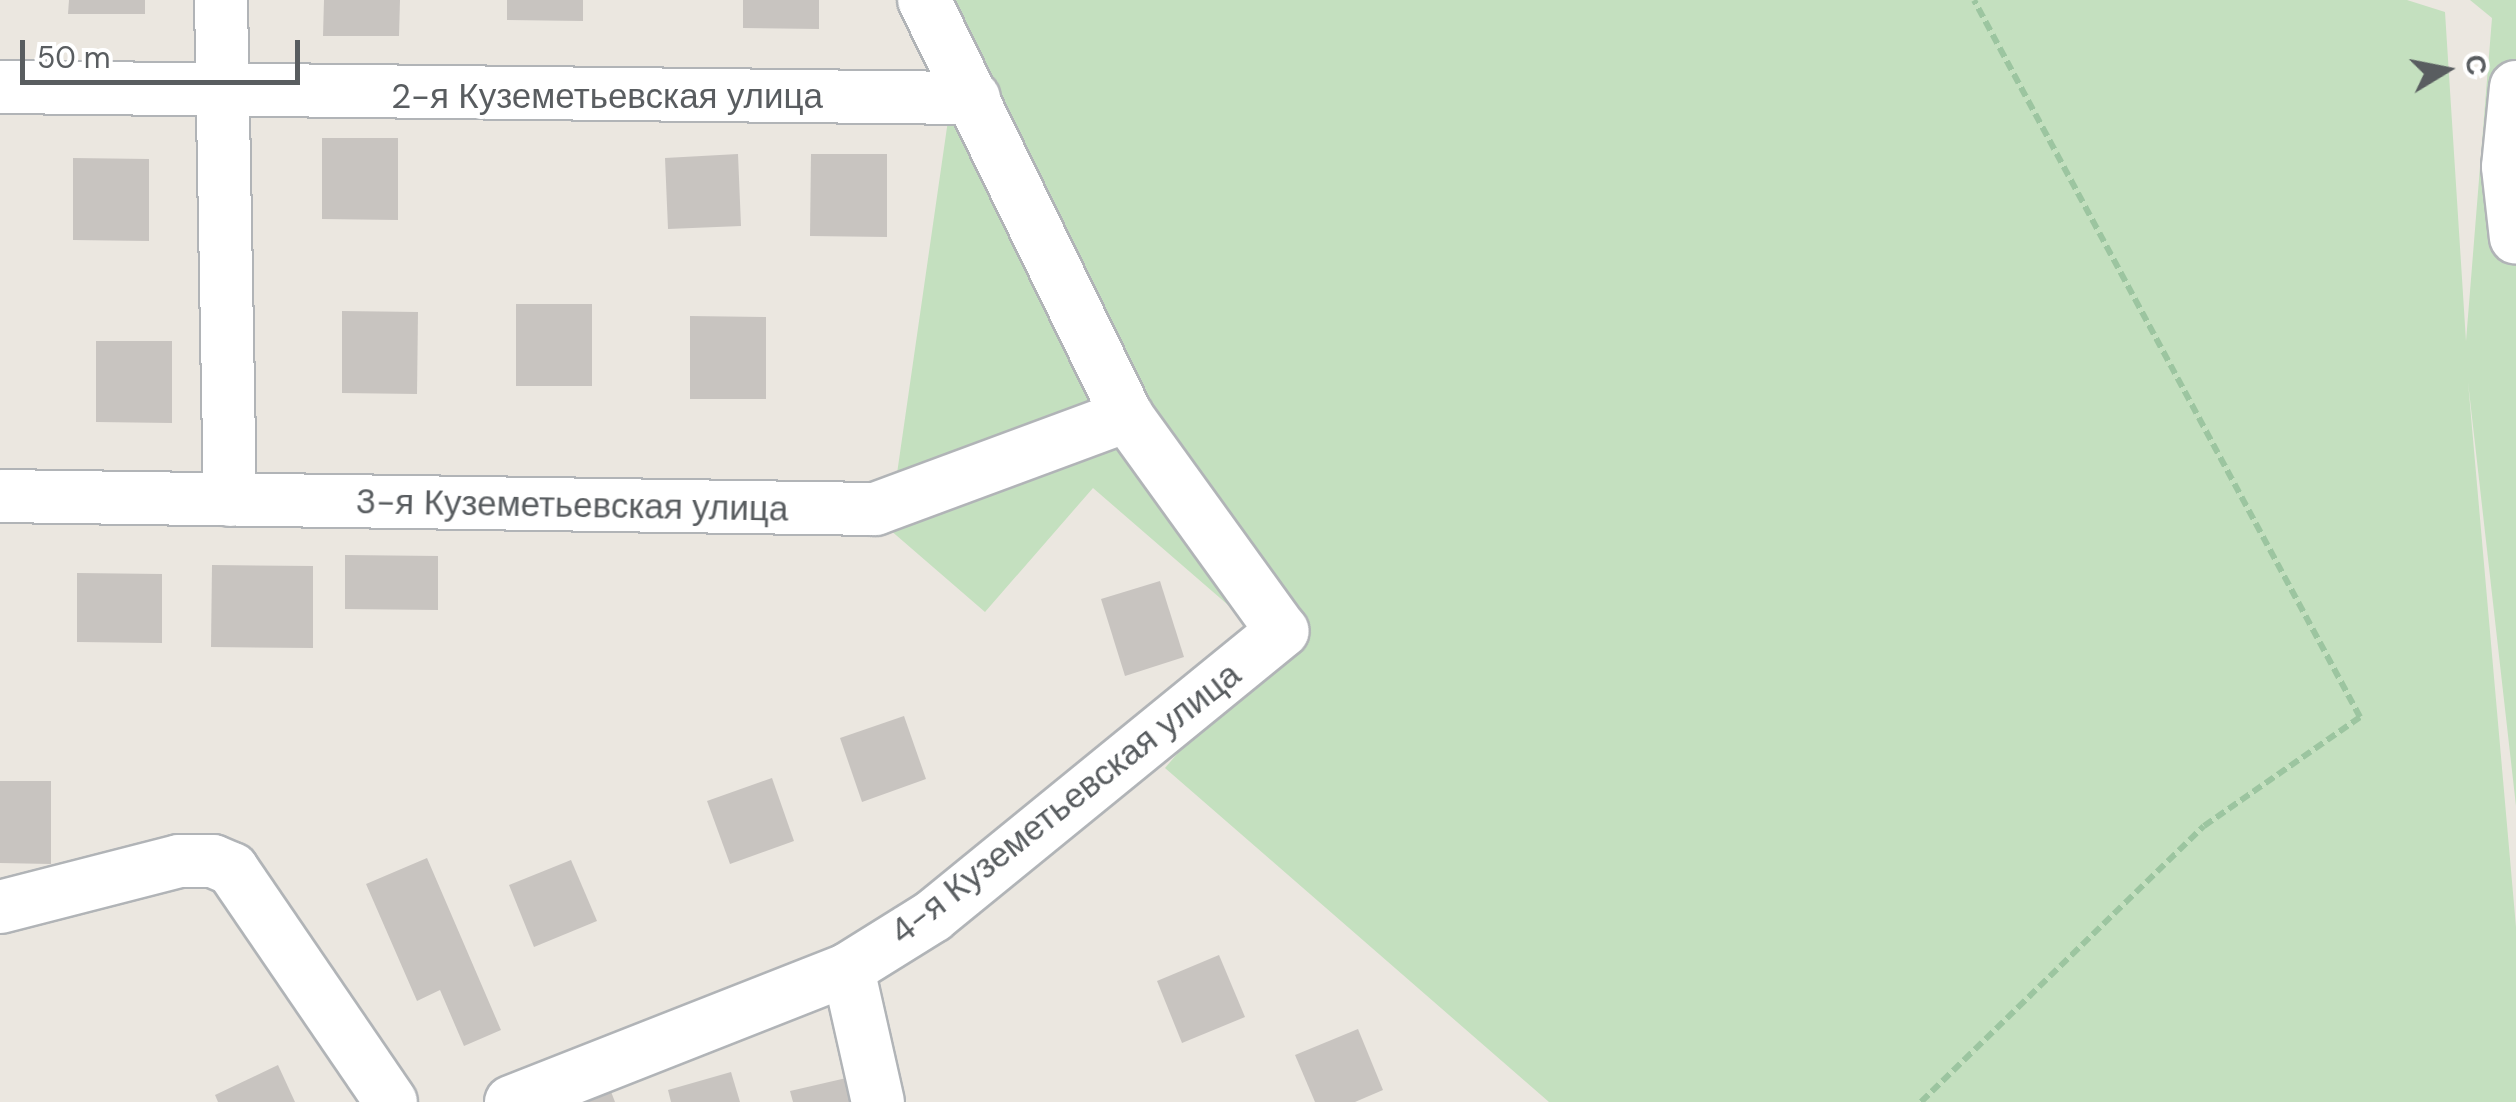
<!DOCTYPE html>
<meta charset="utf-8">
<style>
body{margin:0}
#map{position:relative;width:2516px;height:1102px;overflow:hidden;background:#ebe7e0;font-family:"DM Sans",sans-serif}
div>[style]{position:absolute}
.green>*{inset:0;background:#c4e0bf}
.building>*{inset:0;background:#c8c4c0}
.path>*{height:6px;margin-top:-3px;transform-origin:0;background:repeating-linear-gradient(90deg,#9cc5a0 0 10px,transparent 0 15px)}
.roads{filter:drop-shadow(2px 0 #b1b4b7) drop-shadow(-2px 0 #b1b4b7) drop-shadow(0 2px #b1b4b7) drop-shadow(0 -2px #b1b4b7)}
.minor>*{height:52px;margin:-26px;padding:0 26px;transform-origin:26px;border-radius:26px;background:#fff}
span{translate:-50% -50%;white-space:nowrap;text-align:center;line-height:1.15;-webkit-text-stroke:8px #fff;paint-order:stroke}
.street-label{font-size:35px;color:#595d60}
.north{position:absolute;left:2396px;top:20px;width:100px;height:100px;-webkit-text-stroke:8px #fff;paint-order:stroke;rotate:80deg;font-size:28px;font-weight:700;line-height:40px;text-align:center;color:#595d60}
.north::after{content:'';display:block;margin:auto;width:35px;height:45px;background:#595d60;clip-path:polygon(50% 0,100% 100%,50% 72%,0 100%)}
.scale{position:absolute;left:20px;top:40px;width:280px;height:45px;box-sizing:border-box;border:5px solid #595d60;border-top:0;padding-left:12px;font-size:30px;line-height:35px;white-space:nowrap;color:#595d60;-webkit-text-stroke:8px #fff;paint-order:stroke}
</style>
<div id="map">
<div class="green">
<div style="clip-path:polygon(898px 0,2407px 0,2445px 12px,2466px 341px,2492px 18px,2470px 0,2516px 0,2516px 806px,2468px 382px,2516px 927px,2516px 1102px,1549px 1102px,1165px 768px,1272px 643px,1093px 488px,985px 612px,889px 529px,958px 51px)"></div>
</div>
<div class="building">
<div style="clip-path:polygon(69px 0,145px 0,145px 14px,68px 14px)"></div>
<div style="clip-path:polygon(324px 0,400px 0,399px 36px,323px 36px)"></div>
<div style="clip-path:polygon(507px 0,583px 0,583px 21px,507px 20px)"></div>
<div style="clip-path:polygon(743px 0,819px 0,819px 29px,743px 28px)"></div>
<div style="clip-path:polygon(322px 138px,398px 138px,398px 220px,322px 219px)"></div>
<div style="clip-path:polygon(738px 154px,741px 226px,668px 229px,665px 158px)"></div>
<div style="clip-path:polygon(811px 154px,887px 154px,887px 237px,810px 236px)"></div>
<div style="clip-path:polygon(73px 158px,149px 159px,149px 241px,73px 240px)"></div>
<div style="clip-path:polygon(516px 304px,592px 304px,592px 386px,516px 386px)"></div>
<div style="clip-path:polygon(342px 311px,418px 312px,417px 394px,342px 393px)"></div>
<div style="clip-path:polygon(690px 316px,766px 317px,766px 399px,690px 399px)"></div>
<div style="clip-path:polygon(96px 341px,172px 341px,172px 423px,96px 422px)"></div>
<div style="clip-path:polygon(345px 555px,438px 556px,438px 610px,345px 609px)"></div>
<div style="clip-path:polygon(212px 565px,313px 566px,313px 648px,211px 647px)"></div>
<div style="clip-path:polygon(77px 573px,162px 574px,162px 643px,77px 642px)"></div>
<div style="clip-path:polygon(1160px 581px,1184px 657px,1125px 676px,1101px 599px)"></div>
<div style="clip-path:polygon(904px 716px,926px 779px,862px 802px,840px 738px)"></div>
<div style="clip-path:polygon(772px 778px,794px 841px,730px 864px,707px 801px)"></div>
<div style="clip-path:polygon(0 781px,51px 781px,51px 864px,0 863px)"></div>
<div style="clip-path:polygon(427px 858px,501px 1030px,464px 1046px,440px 990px,417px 1001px,366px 884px)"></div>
<div style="clip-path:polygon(571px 860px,597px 921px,534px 947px,509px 885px)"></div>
<div style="clip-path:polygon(1219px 955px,1245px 1017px,1182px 1043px,1157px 981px)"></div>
<div style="clip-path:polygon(1358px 1029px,1383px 1090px,1355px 1102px,1315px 1102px,1295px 1055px)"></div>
<div style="clip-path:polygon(278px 1065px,295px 1102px,218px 1102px,215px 1095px)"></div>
<div style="clip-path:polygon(731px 1072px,740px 1102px,671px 1102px,668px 1090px)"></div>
<div style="clip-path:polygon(855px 1076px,861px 1102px,793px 1102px,790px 1091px)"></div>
<div style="clip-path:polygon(610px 1089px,615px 1102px,579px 1102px)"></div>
</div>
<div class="path">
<div style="left:1921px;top:1102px;width:395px;rotate:-44.3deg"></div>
<div style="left:2204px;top:826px;width:190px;rotate:-34.9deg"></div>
<div style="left:2360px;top:717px;width:814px;rotate:-118.3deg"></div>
</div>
<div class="roads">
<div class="minor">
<div style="left:221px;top:0;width:500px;rotate:88.97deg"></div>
<div style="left:0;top:87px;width:974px;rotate:0.65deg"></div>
<div style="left:2516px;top:87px;width:80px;rotate:95.7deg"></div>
<div style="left:2508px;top:167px;width:71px;rotate:83.6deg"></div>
<div style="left:0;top:496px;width:875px;rotate:0.85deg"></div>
<div style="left:875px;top:509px;width:269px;rotate:-20.3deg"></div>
<div style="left:0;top:907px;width:185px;rotate:-14.4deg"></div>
<div style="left:179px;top:861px;width:34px"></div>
<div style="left:213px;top:861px;width:21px;rotate:23deg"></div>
<div style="left:232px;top:869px;width:282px;rotate:55.7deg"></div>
<div style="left:848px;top:969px;width:136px;rotate:77.3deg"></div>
<div style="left:511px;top:1102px;width:362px;rotate:-21.5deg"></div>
<div style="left:848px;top:969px;width:100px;rotate:-31.9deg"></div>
<div style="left:933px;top:916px;width:451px;rotate:-39.2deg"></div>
<div style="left:1282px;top:631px;width:265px;rotate:-125.8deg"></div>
<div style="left:1127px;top:416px;width:463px;rotate:-116deg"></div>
</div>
</div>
<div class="street-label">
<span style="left:607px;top:96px">2-я Куземетьевская улица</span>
<span style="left:572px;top:505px;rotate:1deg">3-я Куземетьевская улица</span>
<span style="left:1065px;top:803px;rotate:-38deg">4-я Куземетьевская улица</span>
</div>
<div class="north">С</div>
<div class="scale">50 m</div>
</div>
